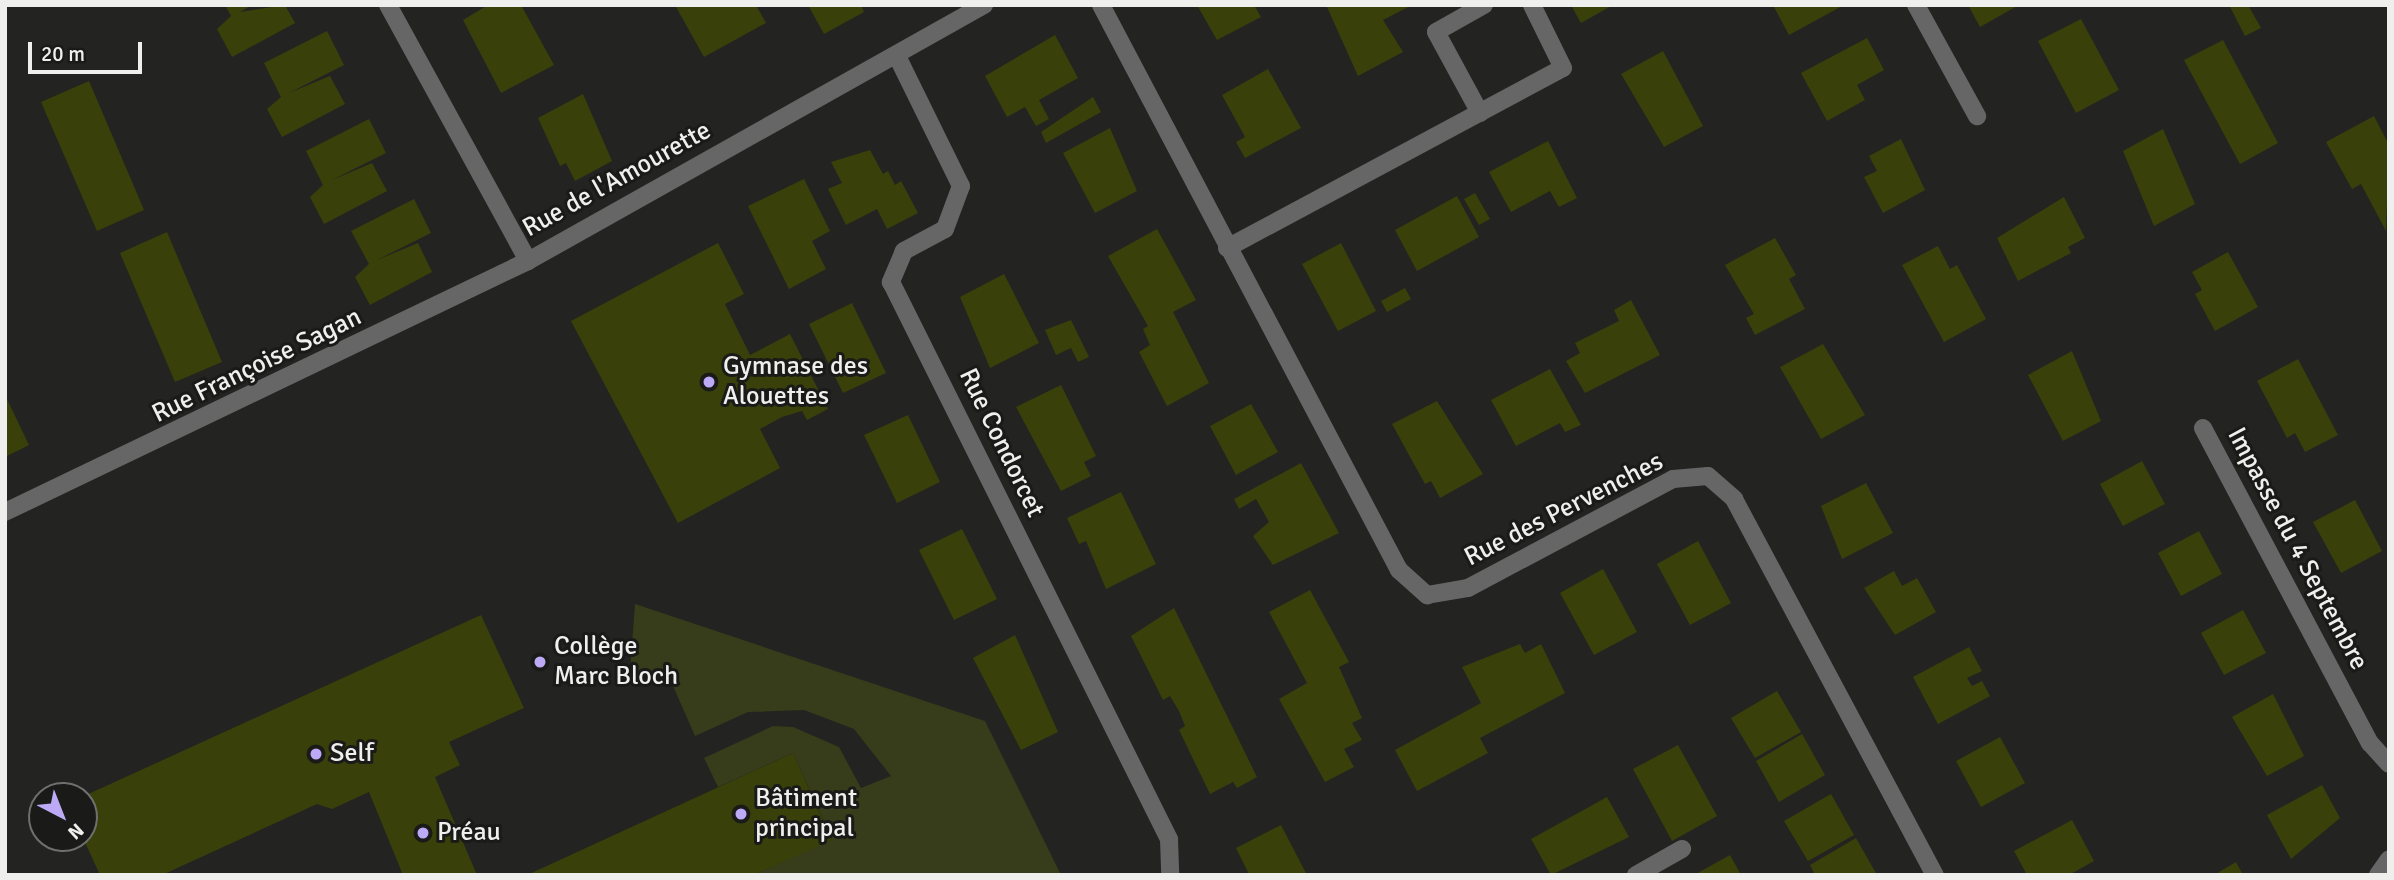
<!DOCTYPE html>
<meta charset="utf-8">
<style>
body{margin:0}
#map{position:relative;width:2394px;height:880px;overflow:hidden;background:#232421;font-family:Signika,sans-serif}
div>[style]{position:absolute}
.green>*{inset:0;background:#373c1a}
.building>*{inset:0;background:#394009}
.minor>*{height:18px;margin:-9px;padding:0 9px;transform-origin:9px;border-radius:9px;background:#666667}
.dots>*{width:19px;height:19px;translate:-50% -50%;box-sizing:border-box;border:4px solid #1a1a18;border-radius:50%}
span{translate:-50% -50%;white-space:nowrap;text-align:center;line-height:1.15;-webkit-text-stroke:6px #1a1a18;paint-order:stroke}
.street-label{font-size:26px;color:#eff0ee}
.poi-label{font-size:26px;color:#eff0ee}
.left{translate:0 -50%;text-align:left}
.frame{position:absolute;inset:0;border:7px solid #eff0ee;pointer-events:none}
.north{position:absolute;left:28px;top:782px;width:70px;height:70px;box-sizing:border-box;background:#1a1a18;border:2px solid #6f706e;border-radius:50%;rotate:138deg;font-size:19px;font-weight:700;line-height:28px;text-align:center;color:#eff0ee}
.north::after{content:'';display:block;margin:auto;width:24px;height:32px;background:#bcaaf6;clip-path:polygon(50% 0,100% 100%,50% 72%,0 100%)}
.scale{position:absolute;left:28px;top:42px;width:114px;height:32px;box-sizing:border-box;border:4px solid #eff0ee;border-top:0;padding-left:9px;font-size:21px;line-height:24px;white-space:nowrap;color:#eff0ee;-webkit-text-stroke:5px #1a1a18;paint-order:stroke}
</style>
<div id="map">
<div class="green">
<div style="clip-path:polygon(635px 604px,985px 721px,1061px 875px,754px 875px,832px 839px,793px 753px,718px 787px,704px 758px,773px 726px,793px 727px,839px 747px,861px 788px,891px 776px,854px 729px,804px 710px,748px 712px,695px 736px,666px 670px,629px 686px)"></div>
</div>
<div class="building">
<div style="clip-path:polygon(225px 5px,252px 5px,240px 12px,285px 5px,295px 23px,232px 57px,217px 29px,231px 16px)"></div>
<div style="clip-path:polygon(488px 5px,521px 5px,554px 65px,501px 93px,463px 20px)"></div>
<div style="clip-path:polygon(675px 5px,756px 5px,766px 23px,704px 57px)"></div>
<div style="clip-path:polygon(808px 5px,861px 5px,864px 12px,824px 34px)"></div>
<div style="clip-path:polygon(1197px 5px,1254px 5px,1261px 17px,1217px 40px)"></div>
<div style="clip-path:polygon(1412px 5px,1383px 20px,1403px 52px,1358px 76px,1327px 7px)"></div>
<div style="clip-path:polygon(1571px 5px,1613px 5px,1581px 23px)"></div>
<div style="clip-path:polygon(1773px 5px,1844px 5px,1789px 35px)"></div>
<div style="clip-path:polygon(1968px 5px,2019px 5px,1980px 27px)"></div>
<div style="clip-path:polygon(2229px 5px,2248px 5px,2261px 28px,2245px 36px)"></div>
<div style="clip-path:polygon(2081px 19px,2119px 90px,2076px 113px,2038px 41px)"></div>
<div style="clip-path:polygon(327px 31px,344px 65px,289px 93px,330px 76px,345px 104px,282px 137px,267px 109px,281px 97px,264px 63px)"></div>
<div style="clip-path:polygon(1055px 35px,1078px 78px,1039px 100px,1049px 119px,1036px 126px,1025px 107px,1007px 117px,985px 76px)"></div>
<div style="clip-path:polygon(1867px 38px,1884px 70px,1857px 85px,1865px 100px,1827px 121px,1801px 73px)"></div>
<div style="clip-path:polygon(2223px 40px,2278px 143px,2240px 164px,2184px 60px)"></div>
<div style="clip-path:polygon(1663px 51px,1703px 126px,1664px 147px,1621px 74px)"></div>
<div style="clip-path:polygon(1268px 69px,1301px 128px,1245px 158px,1236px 142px,1245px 137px,1222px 95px)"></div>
<div style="clip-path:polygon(89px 81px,144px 210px,97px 231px,41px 102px)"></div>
<div style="clip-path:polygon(583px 94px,612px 161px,575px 181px,566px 163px,560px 166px,538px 118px)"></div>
<div style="clip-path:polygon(1093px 97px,1101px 112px,1046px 143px,1041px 132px)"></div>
<div style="clip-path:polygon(2374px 116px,2389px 145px,2386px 231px,2361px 184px,2352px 189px,2326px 142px)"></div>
<div style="clip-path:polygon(369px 119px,386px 153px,332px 180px,372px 163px,387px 191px,324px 224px,310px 197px,323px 185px,306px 151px)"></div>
<div style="clip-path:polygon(1110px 128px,1137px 191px,1095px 213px,1063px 153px)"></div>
<div style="clip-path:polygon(2163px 129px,2195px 204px,2154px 226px,2123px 151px)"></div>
<div style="clip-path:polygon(1901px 139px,1925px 190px,1883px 213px,1864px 177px,1877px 171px,1869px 156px)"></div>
<div style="clip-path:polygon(1548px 141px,1577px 198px,1559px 207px,1550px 191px,1511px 212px,1489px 172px)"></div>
<div style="clip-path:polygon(870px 150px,883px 174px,888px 171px,895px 185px,901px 181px,918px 213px,887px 229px,877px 209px,846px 225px,828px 189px,842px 183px,831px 162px)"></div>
<div style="clip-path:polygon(804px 179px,830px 231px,812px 241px,826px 269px,789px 289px,748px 206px)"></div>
<div style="clip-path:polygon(1475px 193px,1490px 219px,1479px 225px,1464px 199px)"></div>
<div style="clip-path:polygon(1457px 196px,1479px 237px,1417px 271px,1395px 230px)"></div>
<div style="clip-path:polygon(2064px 197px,2085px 238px,2068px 247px,2071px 253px,2018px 281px,1997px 238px)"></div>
<div style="clip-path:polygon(414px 199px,431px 233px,377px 260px,418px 243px,432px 272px,370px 305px,355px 277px,369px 264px,351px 231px)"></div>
<div style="clip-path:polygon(1157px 229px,1196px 300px,1173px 312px,1209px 383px,1167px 406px,1139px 352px,1150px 345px,1143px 329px,1148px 326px,1108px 256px)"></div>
<div style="clip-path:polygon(167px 232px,222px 362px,175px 382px,120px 253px)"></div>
<div style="clip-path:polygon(1775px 238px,1796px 275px,1789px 279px,1805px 309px,1755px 335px,1746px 318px,1754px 314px,1725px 265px)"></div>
<div style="clip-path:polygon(718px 243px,744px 294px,725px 304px,750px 355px,790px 334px,828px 409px,807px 420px,802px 411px,782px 417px,760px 429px,780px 468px,678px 523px,571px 321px)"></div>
<div style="clip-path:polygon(1341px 243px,1376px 311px,1338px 331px,1302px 264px)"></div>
<div style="clip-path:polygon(1938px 246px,1950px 269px,1957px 265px,1986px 319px,1944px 342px,1902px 265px)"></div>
<div style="clip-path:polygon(2228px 252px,2258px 307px,2215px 331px,2195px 294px,2202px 290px,2192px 272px)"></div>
<div style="clip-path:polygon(1004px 274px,1039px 343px,990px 368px,960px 297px)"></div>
<div style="clip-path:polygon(1405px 288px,1411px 299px,1387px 312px,1381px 301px)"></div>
<div style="clip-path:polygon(1631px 300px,1660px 355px,1585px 393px,1566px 361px,1580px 353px,1575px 343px,1619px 321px,1614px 310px)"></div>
<div style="clip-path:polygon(852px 303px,886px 373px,843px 393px,809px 324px)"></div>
<div style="clip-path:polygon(1071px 320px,1089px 357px,1078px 362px,1071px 348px,1056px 355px,1045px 330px)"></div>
<div style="clip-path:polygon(1823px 344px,1865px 415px,1821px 439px,1780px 367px)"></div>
<div style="clip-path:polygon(2072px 351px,2101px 421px,2063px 441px,2028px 375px)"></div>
<div style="clip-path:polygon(2298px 359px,2338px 435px,2305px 452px,2295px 433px,2287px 438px,2257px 381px)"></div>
<div style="clip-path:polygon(1550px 369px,1581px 425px,1565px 432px,1560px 423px,1516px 446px,1491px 400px)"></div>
<div style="clip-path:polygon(1061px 385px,1096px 456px,1084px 462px,1091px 476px,1061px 491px,1016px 407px)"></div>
<div style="clip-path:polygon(5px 395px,29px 445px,5px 457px)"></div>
<div style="clip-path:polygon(1437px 401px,1483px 474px,1440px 498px,1431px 481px,1425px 484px,1392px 424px)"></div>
<div style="clip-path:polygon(1251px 404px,1278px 452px,1236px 475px,1210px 426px)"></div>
<div style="clip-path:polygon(908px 415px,940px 482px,897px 503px,864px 435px)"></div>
<div style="clip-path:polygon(2142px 461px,2165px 504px,2123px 526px,2100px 484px)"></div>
<div style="clip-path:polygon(1301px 463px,1339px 533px,1273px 565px,1253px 536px,1269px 522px,1256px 499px,1239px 509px,1234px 499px)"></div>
<div style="clip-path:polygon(1866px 483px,1893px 533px,1842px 559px,1821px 506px)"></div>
<div style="clip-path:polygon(1121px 492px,1156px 564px,1106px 589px,1086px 541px,1079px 544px,1067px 518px)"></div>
<div style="clip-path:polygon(2355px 500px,2382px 551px,2341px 573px,2313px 522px)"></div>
<div style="clip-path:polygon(962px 529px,997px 599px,954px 620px,919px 550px)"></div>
<div style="clip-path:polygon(2199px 531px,2222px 574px,2181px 596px,2158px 553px)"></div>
<div style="clip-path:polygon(1698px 541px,1731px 603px,1690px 625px,1657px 564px)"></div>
<div style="clip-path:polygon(1603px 569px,1637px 632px,1594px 655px,1560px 593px)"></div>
<div style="clip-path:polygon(1894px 571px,1902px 586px,1917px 578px,1936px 612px,1895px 635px,1864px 588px)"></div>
<div style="clip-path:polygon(1310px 590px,1349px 662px,1339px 667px,1362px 718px,1352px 723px,1362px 740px,1344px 749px,1354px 767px,1325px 782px,1279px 699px,1307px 683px,1269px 612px)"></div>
<div style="clip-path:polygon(1174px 608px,1257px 777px,1237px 788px,1233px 782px,1210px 794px,1179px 730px,1185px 726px,1179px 711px,1170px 696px,1163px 700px,1131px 636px)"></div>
<div style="clip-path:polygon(2243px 610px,2266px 653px,2224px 675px,2201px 633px)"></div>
<div style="clip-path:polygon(481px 615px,524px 708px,449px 742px,460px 765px,435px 777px,477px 875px,403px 875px,369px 792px,332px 809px,317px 804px,162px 875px,100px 875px,83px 838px,84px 796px)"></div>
<div style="clip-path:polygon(1015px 635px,1058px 732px,1021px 750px,973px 658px)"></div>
<div style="clip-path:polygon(1520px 644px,1525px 653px,1541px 644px,1565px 693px,1480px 738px,1488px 753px,1417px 791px,1395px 750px,1481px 703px,1462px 667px)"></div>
<div style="clip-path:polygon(1969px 647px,1982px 671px,1967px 678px,1972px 686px,1982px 681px,1990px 696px,1938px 724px,1913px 677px)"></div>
<div style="clip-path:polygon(1777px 691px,1801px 732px,1755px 758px,1731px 718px)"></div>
<div style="clip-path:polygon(2273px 694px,2304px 756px,2267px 776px,2232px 717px)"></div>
<div style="clip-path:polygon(1802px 734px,1825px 775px,1779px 802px,1756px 761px)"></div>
<div style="clip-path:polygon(2000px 737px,2025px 783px,1981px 807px,1956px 761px)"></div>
<div style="clip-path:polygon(1678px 745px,1717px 816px,1672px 841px,1633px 769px)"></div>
<div style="clip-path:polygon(793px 753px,832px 840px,754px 875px,527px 875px)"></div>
<div style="clip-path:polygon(2322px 785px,2340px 818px,2291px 859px,2267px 815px)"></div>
<div style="clip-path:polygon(1831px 794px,1854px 835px,1808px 861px,1784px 821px)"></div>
<div style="clip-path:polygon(1607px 797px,1629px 837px,1551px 875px,1531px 839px)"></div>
<div style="clip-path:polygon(2072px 820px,2094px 861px,2069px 875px,2027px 875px,2014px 851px)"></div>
<div style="clip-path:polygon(1281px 825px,1307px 875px,1249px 874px,1236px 848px)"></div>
<div style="clip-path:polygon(1856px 838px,1877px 875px,1815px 875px,1810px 865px)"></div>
<div style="clip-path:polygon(1730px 855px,1741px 875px,1694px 875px)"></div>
<div style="clip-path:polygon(2236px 862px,2243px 875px,2214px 875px)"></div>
</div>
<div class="minor">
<div style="left:388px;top:5px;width:292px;rotate:61.3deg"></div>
<div style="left:528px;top:261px;width:523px;rotate:-29.31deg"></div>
<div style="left:1101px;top:5px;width:639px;rotate:62.19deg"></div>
<div style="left:1399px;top:570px;width:38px;rotate:42deg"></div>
<div style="left:1427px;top:595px;width:42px;rotate:-9.7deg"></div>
<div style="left:1468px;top:588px;width:232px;rotate:-28deg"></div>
<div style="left:1673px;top:479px;width:35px;rotate:-5deg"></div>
<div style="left:1708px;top:476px;width:35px;rotate:41deg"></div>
<div style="left:1734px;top:499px;width:426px;rotate:61.9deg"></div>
<div style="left:1916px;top:5px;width:127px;rotate:61.2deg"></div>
<div style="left:897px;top:56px;width:145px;rotate:63.8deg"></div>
<div style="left:961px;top:186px;width:46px;rotate:110.4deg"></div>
<div style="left:945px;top:229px;width:47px;rotate:151.8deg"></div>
<div style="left:904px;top:251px;width:34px;rotate:113deg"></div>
<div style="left:891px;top:282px;width:623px;rotate:63.48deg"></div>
<div style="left:1169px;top:839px;width:36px;rotate:88deg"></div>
<div style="left:1480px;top:113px;width:92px;rotate:-118.5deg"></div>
<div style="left:1436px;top:32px;width:55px;rotate:-29.4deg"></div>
<div style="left:1227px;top:248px;width:381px;rotate:-28.2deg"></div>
<div style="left:1563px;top:68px;width:70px;rotate:-116.2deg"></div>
<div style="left:2203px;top:428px;width:357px;rotate:62.1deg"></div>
<div style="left:2370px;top:743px;width:28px;rotate:48deg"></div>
<div style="left:5px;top:512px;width:580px;rotate:-25.64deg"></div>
<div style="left:1636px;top:875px;width:53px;rotate:-29.5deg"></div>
<div style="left:2378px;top:875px;width:19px;rotate:-55deg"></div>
</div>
<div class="dots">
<div style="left:709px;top:382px;background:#bcaaf6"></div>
<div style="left:540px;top:662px;background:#bcaaf6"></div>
<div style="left:316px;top:754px;background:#bcaaf6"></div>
<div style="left:741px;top:814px;background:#bcaaf6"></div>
<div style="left:423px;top:833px;background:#bcaaf6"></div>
</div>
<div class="street-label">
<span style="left:617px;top:180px;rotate:-29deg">Rue de l'Amourette</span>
<span style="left:257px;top:366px;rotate:-26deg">Rue Françoise Sagan</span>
<span style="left:1001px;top:443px;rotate:64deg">Rue Condorcet</span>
<span style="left:1564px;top:510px;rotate:-27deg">Rue des Pervenches</span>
<span style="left:2297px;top:549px;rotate:62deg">Impasse du 4 Septembre</span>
</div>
<div class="poi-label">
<span class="left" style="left:723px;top:382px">Gymnase des<br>Alouettes</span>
<span class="left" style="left:554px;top:662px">Collège<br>Marc Bloch</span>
<span class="left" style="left:330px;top:754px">Self</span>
<span class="left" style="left:755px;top:814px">Bâtiment<br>principal</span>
<span class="left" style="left:437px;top:833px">Préau</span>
</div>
<div class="frame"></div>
<div class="north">N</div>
<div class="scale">20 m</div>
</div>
